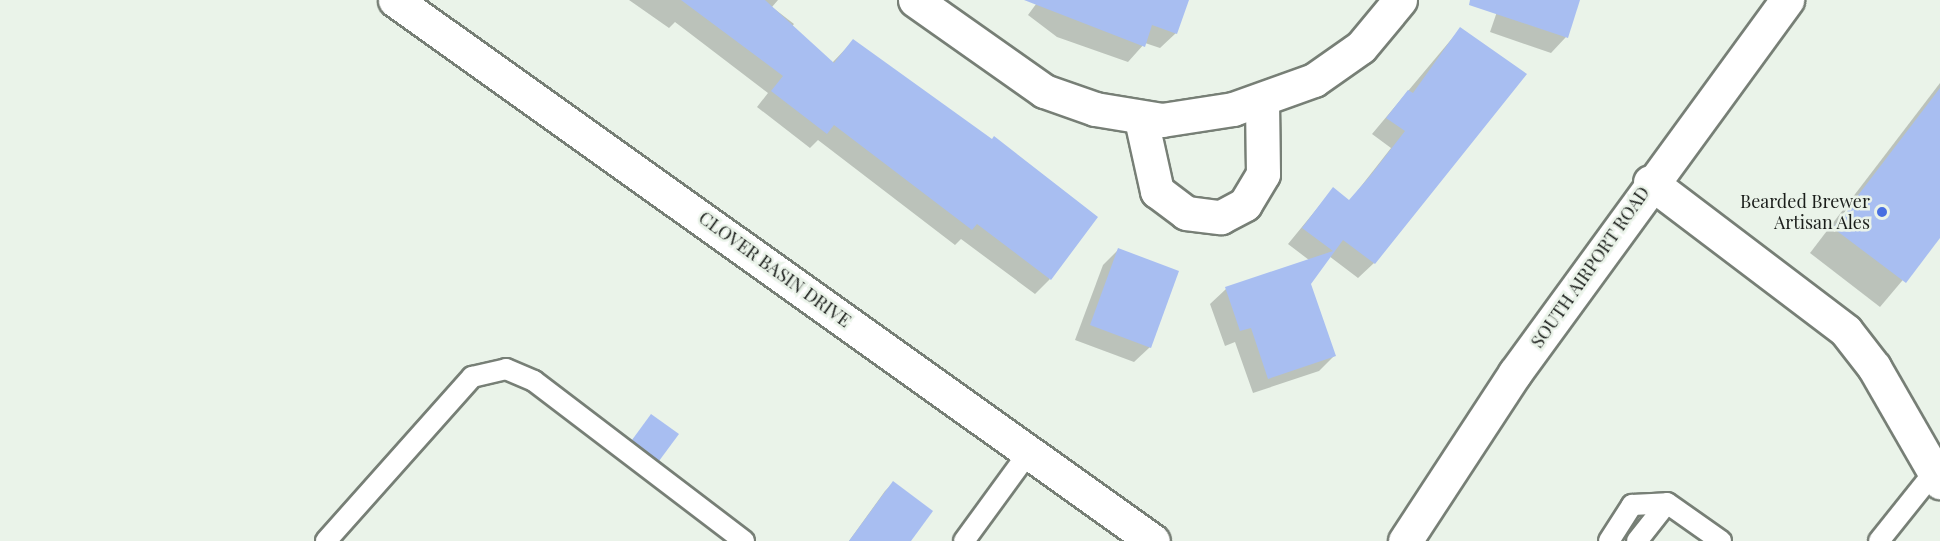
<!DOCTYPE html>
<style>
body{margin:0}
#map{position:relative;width:1940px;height:541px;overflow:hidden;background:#eaf3e9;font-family:"Playfair Display",serif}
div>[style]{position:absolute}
.shadow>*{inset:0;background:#0003}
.building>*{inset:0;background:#a8bef1}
.roads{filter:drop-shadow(2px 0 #777f76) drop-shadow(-2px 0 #777f76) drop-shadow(0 2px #777f76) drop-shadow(0 -2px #777f76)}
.service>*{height:20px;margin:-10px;padding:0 10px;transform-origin:10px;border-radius:10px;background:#fff}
.minor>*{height:33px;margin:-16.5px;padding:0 16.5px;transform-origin:16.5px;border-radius:16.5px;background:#fff}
.tertiary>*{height:33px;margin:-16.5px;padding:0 16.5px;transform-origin:16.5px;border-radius:16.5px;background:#fff}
.secondary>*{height:33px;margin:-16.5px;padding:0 16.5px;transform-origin:16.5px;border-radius:16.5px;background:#fff}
.dots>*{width:16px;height:16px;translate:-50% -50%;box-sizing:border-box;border:3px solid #eaf3e9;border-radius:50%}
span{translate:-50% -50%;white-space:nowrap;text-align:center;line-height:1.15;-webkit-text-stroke:5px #eaf3e9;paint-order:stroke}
.poi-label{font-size:18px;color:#1a1d1a}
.right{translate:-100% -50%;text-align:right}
.street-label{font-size:18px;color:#1a1d1a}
</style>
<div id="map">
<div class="shadow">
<div style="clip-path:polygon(629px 0,778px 0,772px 7px,794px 24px,789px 30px,832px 63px,853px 41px,1050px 279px,1035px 294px,961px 239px,955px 245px,818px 140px,810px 148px,757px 107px,768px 93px,675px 22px,669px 28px)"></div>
<div style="clip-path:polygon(1039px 0,1187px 0,1176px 33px,1160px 48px,1145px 43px,1128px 62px,1057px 37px,1028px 15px)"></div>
<div style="clip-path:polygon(1501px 0,1578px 0,1566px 37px,1551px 53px,1490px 32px)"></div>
<div style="clip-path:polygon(1460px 29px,1374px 263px,1358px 278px,1329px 256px,1309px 284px,1334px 356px,1319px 371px,1253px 393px,1235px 342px,1225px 346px,1210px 304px,1226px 289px,1309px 260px,1288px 244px,1333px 189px,1349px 201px,1355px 194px,1391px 148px,1372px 134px)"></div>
<div style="clip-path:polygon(1940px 83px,1940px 236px,1880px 307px,1810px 253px)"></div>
<div style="clip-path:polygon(1119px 249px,1150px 347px,1134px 362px,1075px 340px,1103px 265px)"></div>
<div style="clip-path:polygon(652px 416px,677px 434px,650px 468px,625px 449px)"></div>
<div style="clip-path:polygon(893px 483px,909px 541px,849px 541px,885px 491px)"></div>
</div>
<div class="building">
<div style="clip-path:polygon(681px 0,765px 0,834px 63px,853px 39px,992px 139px,994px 136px,1098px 217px,1051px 280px,977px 224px,972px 230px,834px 125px,827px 134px,771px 91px,783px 76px)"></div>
<div style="clip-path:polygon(1024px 0,1189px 0,1177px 34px,1152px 25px,1145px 47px)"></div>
<div style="clip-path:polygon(1470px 0,1580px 0,1568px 38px,1469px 5px)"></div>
<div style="clip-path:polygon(1460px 27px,1527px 74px,1375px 264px,1343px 240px,1311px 284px,1336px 356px,1268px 379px,1251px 328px,1240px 331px,1225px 287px,1333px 251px,1302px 228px,1333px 187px,1349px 200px,1370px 176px,1405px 131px,1386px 118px,1408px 90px,1413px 93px)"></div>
<div style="clip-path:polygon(1940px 88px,1940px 238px,1906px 283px,1833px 228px)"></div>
<div style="clip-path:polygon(1118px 248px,1179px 271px,1151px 348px,1090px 325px)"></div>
<div style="clip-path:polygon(651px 414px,679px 434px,659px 461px,632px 440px)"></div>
<div style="clip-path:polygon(893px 481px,933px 511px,911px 541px,849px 541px)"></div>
</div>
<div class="roads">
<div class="service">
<div style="left:326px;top:541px;width:220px;rotate:-48.3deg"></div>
<div style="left:472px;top:377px;width:35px;rotate:-13deg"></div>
<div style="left:506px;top:369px;width:30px;rotate:23deg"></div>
<div style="left:534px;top:381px;width:264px;rotate:37.3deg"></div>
<div style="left:964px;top:541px;width:110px;rotate:-53.9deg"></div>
<div style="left:1609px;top:541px;width:43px;rotate:-57.4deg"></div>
<div style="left:1632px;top:505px;width:35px;rotate:-3deg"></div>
<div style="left:1667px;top:503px;width:66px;rotate:35.1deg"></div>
<div style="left:1637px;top:541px;width:48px;rotate:-51.7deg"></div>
<div style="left:1879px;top:541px;width:88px;rotate:-51.4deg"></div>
</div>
<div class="minor">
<div style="left:915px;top:0;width:158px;rotate:35.2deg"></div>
<div style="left:1044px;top:91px;width:54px;rotate:19.4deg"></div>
<div style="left:1095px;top:109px;width:68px;rotate:9.3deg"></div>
<div style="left:1162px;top:120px;width:72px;rotate:-8.8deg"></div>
<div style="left:1233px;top:109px;width:86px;rotate:-19.7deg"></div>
<div style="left:1314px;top:80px;width:57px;rotate:-35.1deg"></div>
<div style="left:1361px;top:47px;width:61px;rotate:-50.3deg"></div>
<div style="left:1141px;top:119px;width:74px;rotate:77.5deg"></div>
<div style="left:1157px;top:191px;width:36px;rotate:37deg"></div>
<div style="left:1186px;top:213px;width:35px;rotate:7deg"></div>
<div style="left:1221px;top:217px;width:27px;rotate:-28deg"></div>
<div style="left:1245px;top:204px;width:35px;rotate:-59deg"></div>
<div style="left:1263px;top:174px;width:74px;rotate:-90.8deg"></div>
<div style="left:1650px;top:182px;width:246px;rotate:37.2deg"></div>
<div style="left:1846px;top:331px;width:46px;rotate:52.1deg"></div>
<div style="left:1874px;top:367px;width:133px;rotate:60.1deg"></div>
</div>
<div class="tertiary">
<div style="left:395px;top:0;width:931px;rotate:35.52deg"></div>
</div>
<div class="secondary">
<div style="left:1405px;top:541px;width:201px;rotate:-56.8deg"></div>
<div style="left:1515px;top:373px;width:462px;rotate:-53.9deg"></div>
</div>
</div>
<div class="dots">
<div style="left:1882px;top:212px;background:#476ee1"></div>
</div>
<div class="poi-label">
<span class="right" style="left:1870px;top:212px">Bearded Brewer<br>Artisan Ales</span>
</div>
<div class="street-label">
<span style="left:1590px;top:267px;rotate:-55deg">SOUTH AIRPORT ROAD</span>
<span style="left:775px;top:269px;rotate:36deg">CLOVER BASIN DRIVE</span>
</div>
</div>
